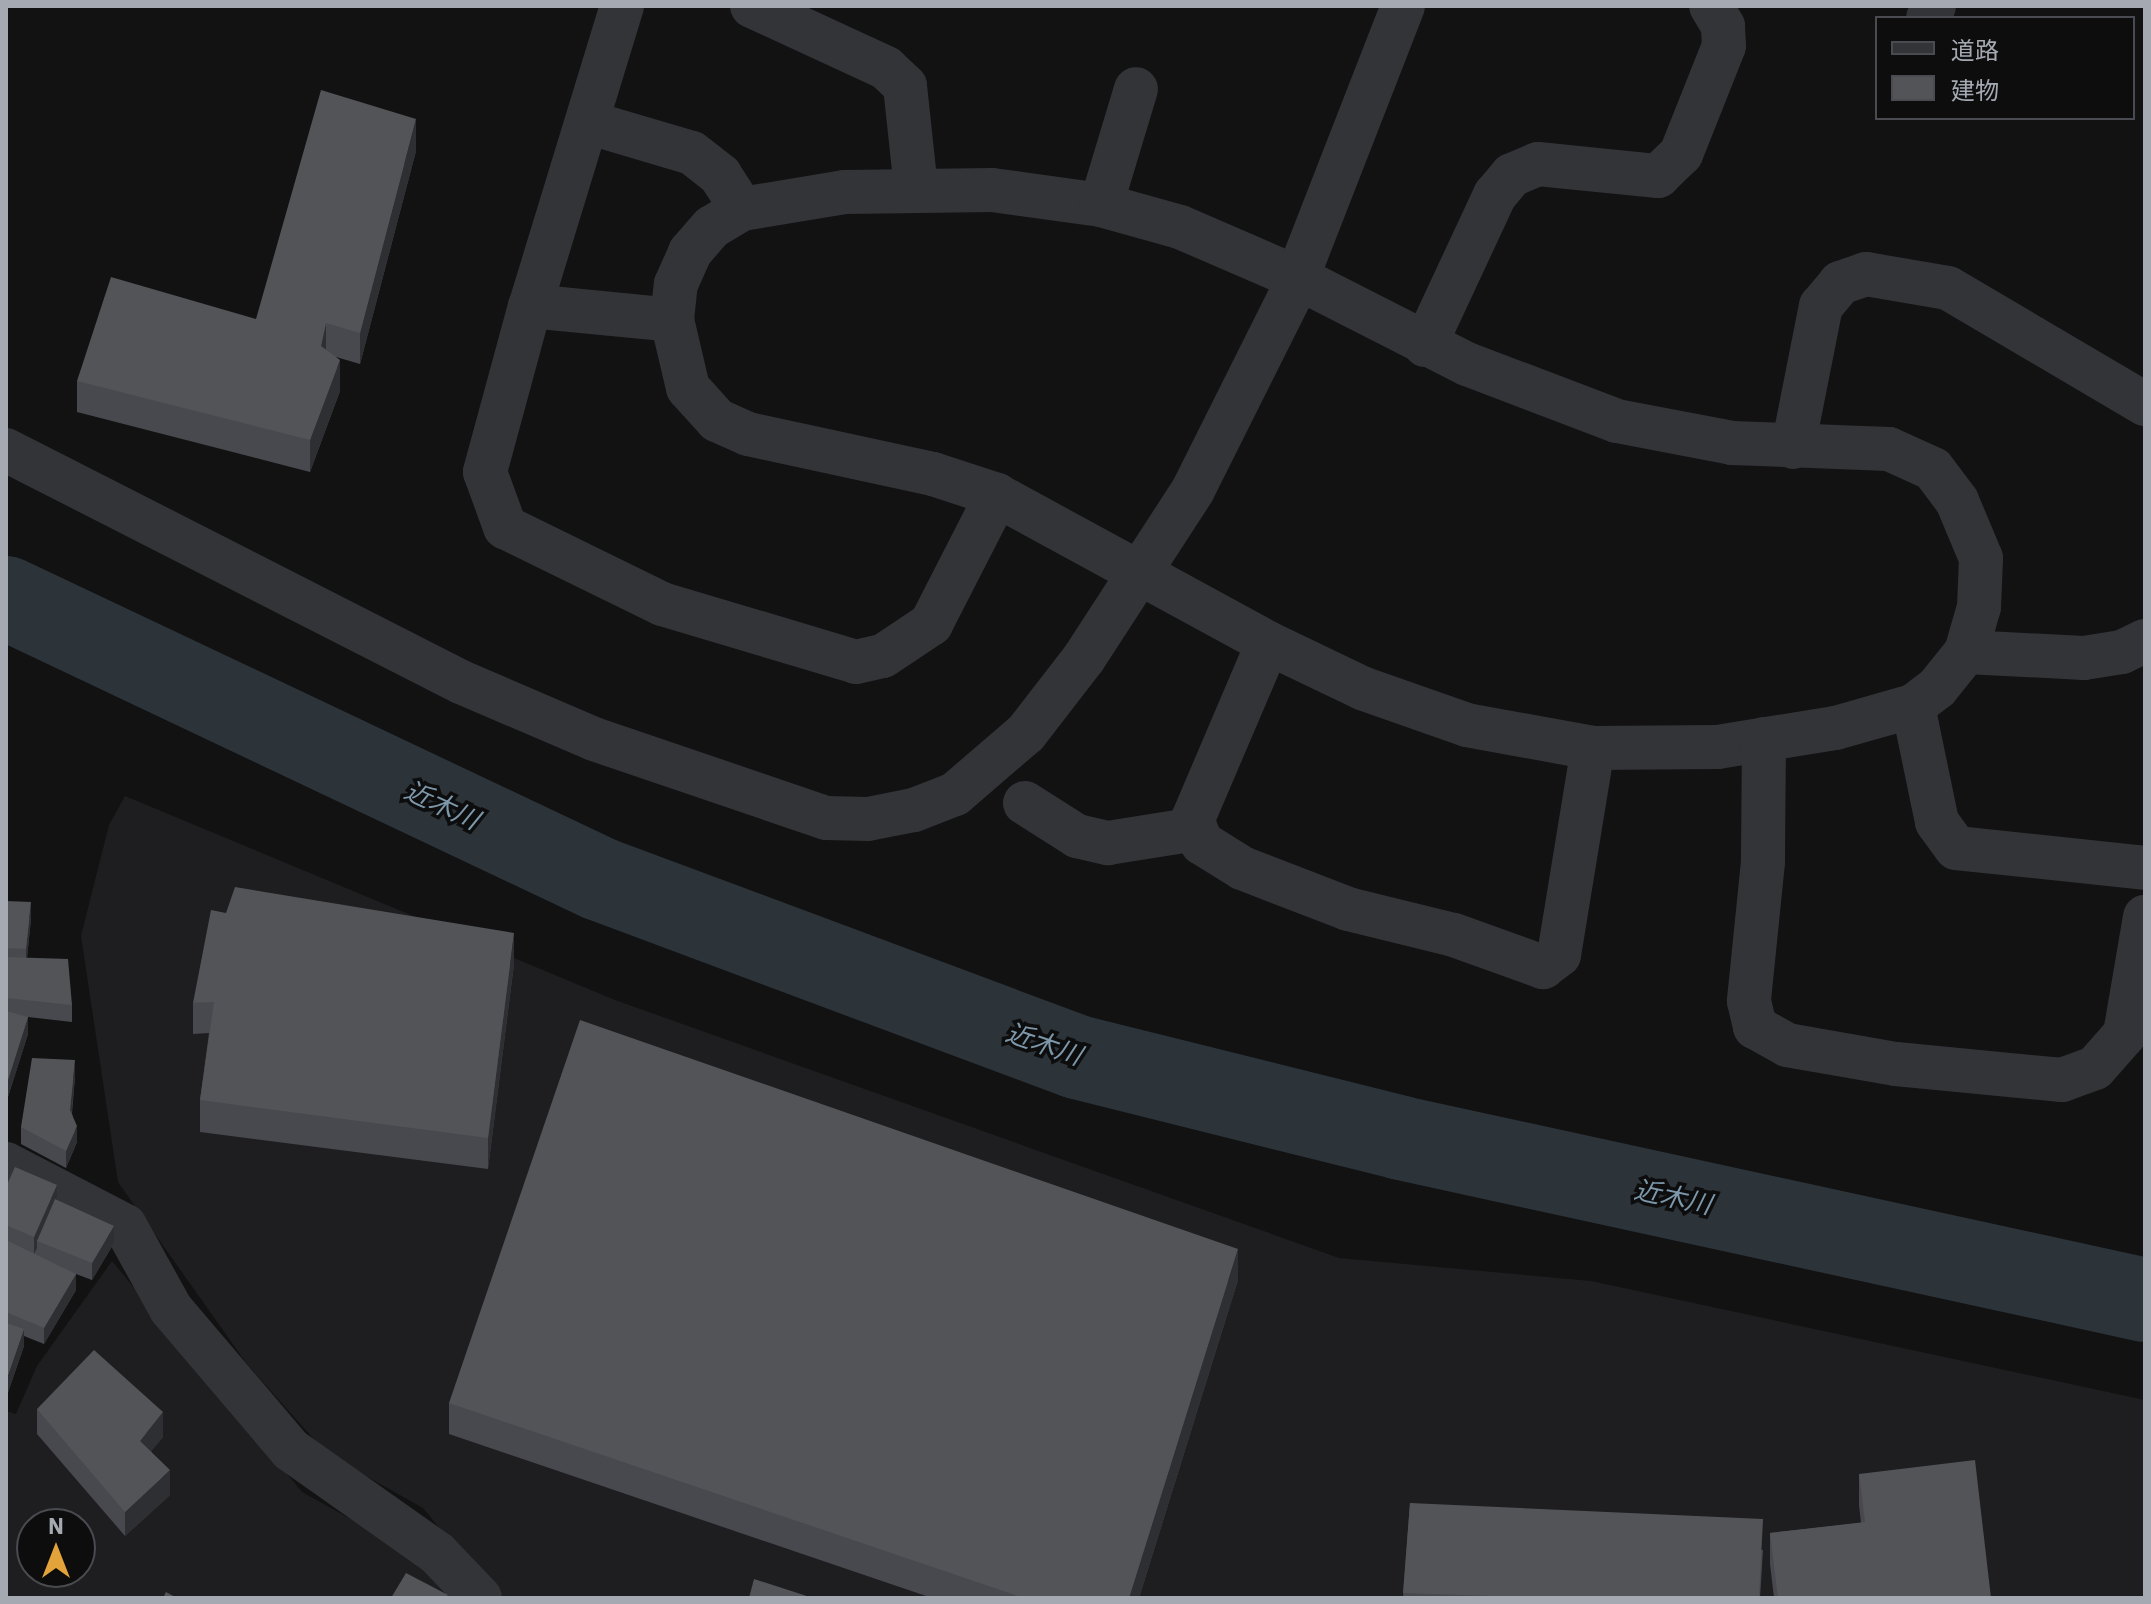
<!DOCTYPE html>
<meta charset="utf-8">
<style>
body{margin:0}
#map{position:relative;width:2151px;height:1604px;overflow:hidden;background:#121213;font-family:"IBM Plex Sans","Noto Sans JP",sans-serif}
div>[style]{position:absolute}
.built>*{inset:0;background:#1e1e20}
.river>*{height:84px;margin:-42px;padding:0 42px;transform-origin:42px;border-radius:42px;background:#2c343a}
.minor>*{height:44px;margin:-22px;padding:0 22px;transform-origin:22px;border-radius:22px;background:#333438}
.wall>*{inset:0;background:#48494e}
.shaded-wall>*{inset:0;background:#2e2f32}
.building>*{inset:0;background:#525458}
span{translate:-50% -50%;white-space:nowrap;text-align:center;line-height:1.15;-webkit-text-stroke:7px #0d0d0e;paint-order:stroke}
.water-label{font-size:26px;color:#7d98ab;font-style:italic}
.frame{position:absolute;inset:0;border:8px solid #a4a9b2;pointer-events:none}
.legend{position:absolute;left:1875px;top:16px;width:260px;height:104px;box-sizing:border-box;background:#0d0d0e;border:2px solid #494b50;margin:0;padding:10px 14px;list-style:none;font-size:24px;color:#a4a9b2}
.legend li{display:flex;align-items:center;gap:16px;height:40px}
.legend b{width:40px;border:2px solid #494b50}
.north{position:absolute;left:16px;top:1508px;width:80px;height:80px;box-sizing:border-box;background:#0d0d0e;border:2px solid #494b50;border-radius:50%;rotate:0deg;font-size:22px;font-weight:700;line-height:32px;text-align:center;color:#a4a9b2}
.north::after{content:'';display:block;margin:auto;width:28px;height:36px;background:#e2a33a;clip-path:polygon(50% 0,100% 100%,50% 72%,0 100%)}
</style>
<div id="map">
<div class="built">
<div style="clip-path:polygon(125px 796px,615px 1000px,1339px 1258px,1591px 1281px,2145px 1400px,2145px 1598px,498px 1598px,423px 1508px,327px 1454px,247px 1364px,118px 1182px,81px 936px,109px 825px)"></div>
<div style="clip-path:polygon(evenodd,112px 1261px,302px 1492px,410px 1552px,451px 1598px,6px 1598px,6px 1411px,16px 1414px,37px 1366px,112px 1261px,32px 1524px,80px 1524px,80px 1572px,32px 1572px,32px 1524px)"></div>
</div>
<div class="river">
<div style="left:6px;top:598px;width:657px;rotate:25.32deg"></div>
<div style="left:600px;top:879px;width:509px;rotate:20.46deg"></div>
<div style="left:1077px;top:1057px;width:334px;rotate:14deg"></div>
<div style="left:1401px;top:1138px;width:761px;rotate:12.28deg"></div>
</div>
<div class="minor">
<div style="left:622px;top:6px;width:314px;rotate:107deg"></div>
<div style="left:530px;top:306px;width:172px;rotate:105.2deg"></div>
<div style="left:485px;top:472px;width:59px;rotate:70deg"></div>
<div style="left:505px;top:527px;width:175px;rotate:26.1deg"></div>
<div style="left:662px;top:604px;width:202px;rotate:16.6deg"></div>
<div style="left:856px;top:662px;width:28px;rotate:-13deg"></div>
<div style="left:883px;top:656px;width:58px;rotate:-33.7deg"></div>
<div style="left:931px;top:624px;width:145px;rotate:-62.9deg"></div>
<div style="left:752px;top:6px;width:148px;rotate:24.8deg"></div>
<div style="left:886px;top:68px;width:26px;rotate:43deg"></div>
<div style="left:905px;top:86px;width:104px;rotate:83.9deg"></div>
<div style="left:1928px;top:18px;width:13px;rotate:-63deg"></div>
<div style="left:587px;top:122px;width:109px;rotate:16.4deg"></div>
<div style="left:692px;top:153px;width:36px;rotate:38deg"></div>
<div style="left:720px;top:175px;width:40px;rotate:57.1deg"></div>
<div style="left:992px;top:190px;width:110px;rotate:7.8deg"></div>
<div style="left:1101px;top:205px;width:82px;rotate:15.6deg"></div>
<div style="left:1180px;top:227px;width:129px;rotate:23.4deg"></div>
<div style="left:1298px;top:278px;width:190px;rotate:27deg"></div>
<div style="left:1467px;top:364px;width:160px;rotate:20.8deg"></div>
<div style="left:1617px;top:421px;width:117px;rotate:10.8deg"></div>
<div style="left:1732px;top:443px;width:157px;rotate:2.2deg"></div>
<div style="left:1889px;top:449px;width:48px;rotate:24.4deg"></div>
<div style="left:1933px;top:469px;width:40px;rotate:53deg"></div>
<div style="left:1957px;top:501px;width:62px;rotate:67.2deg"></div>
<div style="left:1981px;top:558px;width:49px;rotate:92.3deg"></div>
<div style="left:1979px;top:607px;width:47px;rotate:106.1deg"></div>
<div style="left:1966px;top:652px;width:46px;rotate:128.9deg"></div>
<div style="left:1937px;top:688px;width:30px;rotate:143deg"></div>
<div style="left:1913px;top:706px;width:81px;rotate:164.2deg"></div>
<div style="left:1835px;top:728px;width:119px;rotate:170.8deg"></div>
<div style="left:1718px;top:747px;width:125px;rotate:179.5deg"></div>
<div style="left:1593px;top:748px;width:128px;rotate:-169.7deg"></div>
<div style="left:1467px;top:725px;width:111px;rotate:-160.6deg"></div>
<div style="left:1362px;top:688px;width:104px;rotate:-154.4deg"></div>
<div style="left:1268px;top:643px;width:309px;rotate:-151.4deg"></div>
<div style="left:997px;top:495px;width:67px;rotate:-161.8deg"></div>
<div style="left:933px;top:474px;width:189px;rotate:-167.8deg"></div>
<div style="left:748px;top:434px;width:34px;rotate:-156deg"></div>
<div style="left:717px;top:420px;width:43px;rotate:-132.2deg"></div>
<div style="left:688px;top:388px;width:70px;rotate:-103.2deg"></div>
<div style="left:672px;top:320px;width:36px;rotate:-84deg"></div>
<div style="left:676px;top:284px;width:35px;rotate:-66deg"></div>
<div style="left:690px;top:252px;width:33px;rotate:-49deg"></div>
<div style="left:712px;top:227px;width:35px;rotate:-31deg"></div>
<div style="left:742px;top:209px;width:104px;rotate:-9.4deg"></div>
<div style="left:845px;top:192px;width:147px;rotate:-0.8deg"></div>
<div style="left:1101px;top:205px;width:121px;rotate:-73.2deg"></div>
<div style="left:530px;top:306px;width:143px;rotate:5.6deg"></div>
<div style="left:1425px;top:345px;width:166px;rotate:-65deg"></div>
<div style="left:1495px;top:195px;width:26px;rotate:-50deg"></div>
<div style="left:1512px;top:175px;width:28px;rotate:-23deg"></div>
<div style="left:1538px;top:164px;width:121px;rotate:5.7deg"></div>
<div style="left:1658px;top:176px;width:32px;rotate:-44deg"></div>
<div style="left:1681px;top:154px;width:116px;rotate:-68.3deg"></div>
<div style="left:1724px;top:46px;width:20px;rotate:-93deg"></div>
<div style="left:1723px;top:26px;width:23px;rotate:-121deg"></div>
<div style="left:1793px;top:447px;width:144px;rotate:-78.8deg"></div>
<div style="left:1821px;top:306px;width:30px;rotate:-50deg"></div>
<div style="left:1840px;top:283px;width:28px;rotate:-19deg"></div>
<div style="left:1866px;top:274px;width:83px;rotate:9.7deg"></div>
<div style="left:1948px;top:288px;width:229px;rotate:30.5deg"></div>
<div style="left:6px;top:450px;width:511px;rotate:27.02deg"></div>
<div style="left:461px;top:682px;width:145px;rotate:23.2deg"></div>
<div style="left:594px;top:739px;width:245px;rotate:18.8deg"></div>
<div style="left:826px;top:818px;width:42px;rotate:1.4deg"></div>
<div style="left:868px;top:819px;width:47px;rotate:-11.1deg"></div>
<div style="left:914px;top:810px;width:44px;rotate:-21.3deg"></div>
<div style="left:955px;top:794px;width:94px;rotate:-40.7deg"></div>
<div style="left:1026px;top:733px;width:95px;rotate:-52.3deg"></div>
<div style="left:1084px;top:658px;width:200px;rotate:-57deg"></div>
<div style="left:1193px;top:490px;width:217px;rotate:-63.4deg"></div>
<div style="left:1290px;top:296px;width:311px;rotate:-68.7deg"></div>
<div style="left:1268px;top:643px;width:194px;rotate:113.1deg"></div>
<div style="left:1192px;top:821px;width:24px;rotate:66deg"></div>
<div style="left:1202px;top:843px;width:47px;rotate:32deg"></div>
<div style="left:1242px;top:868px;width:114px;rotate:21.1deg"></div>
<div style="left:1348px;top:909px;width:109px;rotate:13.8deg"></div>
<div style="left:1454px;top:935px;width:95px;rotate:19.8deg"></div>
<div style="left:1543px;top:967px;width:20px;rotate:-37deg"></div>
<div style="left:1559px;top:955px;width:210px;rotate:-80.7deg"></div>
<div style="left:1966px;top:652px;width:118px;rotate:2.9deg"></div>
<div style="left:2084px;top:658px;width:38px;rotate:-9deg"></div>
<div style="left:2122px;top:652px;width:25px;rotate:-26deg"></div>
<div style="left:1913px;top:706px;width:118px;rotate:78.3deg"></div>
<div style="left:1937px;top:822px;width:32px;rotate:54deg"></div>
<div style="left:1956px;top:848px;width:190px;rotate:6deg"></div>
<div style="left:1764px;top:739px;width:123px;rotate:90.5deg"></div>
<div style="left:1763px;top:862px;width:140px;rotate:95.8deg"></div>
<div style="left:1749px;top:1001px;width:27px;rotate:77deg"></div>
<div style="left:1755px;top:1027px;width:37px;rotate:29deg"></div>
<div style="left:1787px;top:1045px;width:111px;rotate:9.9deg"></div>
<div style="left:1896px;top:1064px;width:167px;rotate:5.5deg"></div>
<div style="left:2062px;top:1080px;width:35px;rotate:-20deg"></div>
<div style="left:2095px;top:1068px;width:45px;rotate:-48.6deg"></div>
<div style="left:2125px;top:1034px;width:119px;rotate:-80.3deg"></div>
<div style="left:1025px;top:803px;width:62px;rotate:32.4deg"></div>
<div style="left:1077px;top:836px;width:32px;rotate:13deg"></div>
<div style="left:1108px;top:843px;width:89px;rotate:-9deg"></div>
<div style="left:6px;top:1164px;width:134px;rotate:27.5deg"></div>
<div style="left:125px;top:1226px;width:95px;rotate:61deg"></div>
<div style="left:171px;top:1309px;width:185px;rotate:49.6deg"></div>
<div style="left:291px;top:1450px;width:179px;rotate:35.2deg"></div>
<div style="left:437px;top:1553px;width:62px;rotate:46.3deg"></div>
</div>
<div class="wall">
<div style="clip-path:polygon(416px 151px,360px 364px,336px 357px,340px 391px,310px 472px,77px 412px,77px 381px,256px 319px)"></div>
<div style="clip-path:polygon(6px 901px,31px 919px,27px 958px,72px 1005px,72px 1022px,28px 1017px,28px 1034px,7px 1100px,6px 1100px)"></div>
<div style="clip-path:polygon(514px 964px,488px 1169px,200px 1132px,200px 1100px,209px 1033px,193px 1034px,193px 1003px)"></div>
<div style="clip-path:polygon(75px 1077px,72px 1113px,77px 1142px,66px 1168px,21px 1144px,21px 1127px)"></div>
<div style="clip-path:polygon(6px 1187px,57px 1200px,114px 1243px,92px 1280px,76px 1274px,76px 1290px,44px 1344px,24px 1336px,24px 1346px,6px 1398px)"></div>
<div style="clip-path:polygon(1238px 1280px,1139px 1598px,932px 1598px,449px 1434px,449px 1403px)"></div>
<div style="clip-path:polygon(37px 1409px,163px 1437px,151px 1451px,170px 1495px,125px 1536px,37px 1434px)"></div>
<div style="clip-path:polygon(1859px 1474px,1991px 1598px,1774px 1598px,1770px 1564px,1770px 1533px,1861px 1523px,1859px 1505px)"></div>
<div style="clip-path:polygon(1410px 1503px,1763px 1550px,1760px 1598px,1403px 1598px)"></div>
</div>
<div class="shaded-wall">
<div style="clip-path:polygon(416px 119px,416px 151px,360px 364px,360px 333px)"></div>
<div style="clip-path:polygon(326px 323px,326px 354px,321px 346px)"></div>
<div style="clip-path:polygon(340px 360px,340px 391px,310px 472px,310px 440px)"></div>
<div style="clip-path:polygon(31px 902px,31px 919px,26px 966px,26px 949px)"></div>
<div style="clip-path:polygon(514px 933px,514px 964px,488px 1169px,488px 1138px)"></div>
<div style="clip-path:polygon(28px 1017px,28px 1034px,7px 1100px,7px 1083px)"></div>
<div style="clip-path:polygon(75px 1060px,75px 1077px,70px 1127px,70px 1110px)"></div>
<div style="clip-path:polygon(77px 1126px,77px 1142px,66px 1168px,66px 1151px)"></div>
<div style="clip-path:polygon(57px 1185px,57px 1202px,37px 1241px,37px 1248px,34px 1254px,34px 1237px)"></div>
<div style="clip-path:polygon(114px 1226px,114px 1243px,92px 1280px,92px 1263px)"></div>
<div style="clip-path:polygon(1238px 1249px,1238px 1280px,1139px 1598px,1129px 1598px)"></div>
<div style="clip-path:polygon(76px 1274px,76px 1290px,44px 1344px,44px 1328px)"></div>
<div style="clip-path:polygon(24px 1329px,24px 1346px,6px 1398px,6px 1381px)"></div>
<div style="clip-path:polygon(163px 1412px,163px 1437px,140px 1465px,140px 1441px)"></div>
<div style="clip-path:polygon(170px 1470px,170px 1495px,125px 1536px,125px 1512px)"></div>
</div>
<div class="building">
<div style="clip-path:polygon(321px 90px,416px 119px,360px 333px,326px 323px,321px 346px,340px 360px,310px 440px,77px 381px,111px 277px,256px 319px)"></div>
<div style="clip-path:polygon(235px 887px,514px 933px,488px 1138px,200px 1100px,214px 1002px,193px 1003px,211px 910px,226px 913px)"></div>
<div style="clip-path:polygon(6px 901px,31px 902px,26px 949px,6px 948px)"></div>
<div style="clip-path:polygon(6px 957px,68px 959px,72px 1005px,6px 998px)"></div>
<div style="clip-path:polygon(6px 1011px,28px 1017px,7px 1083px,6px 1083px)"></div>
<div style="clip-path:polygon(580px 1020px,1238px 1249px,1129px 1598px,1024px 1598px,449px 1403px)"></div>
<div style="clip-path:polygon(32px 1058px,75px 1060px,70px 1110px,77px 1126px,66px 1151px,21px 1127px)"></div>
<div style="clip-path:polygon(15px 1167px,57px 1185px,34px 1237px,6px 1225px,6px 1187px)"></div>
<div style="clip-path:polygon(55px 1199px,114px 1226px,92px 1263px,37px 1241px)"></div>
<div style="clip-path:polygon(6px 1240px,76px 1274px,44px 1328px,6px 1312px)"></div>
<div style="clip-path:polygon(6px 1323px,24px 1329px,6px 1381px)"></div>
<div style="clip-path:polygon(94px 1350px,163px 1412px,140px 1441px,170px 1470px,125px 1512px,37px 1409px)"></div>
<div style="clip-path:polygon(1975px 1460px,1991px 1598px,1778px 1598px,1770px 1533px,1865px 1522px,1859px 1474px)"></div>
<div style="clip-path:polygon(1410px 1503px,1763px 1519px,1759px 1598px,1547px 1598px,1403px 1593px)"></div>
<div style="clip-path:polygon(406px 1573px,448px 1595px,445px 1598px,391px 1598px)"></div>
<div style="clip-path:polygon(754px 1579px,813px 1598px,749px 1598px)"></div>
<div style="clip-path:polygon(166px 1592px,177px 1598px,163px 1598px)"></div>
</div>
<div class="water-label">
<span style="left:442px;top:805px;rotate:25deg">近木川</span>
<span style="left:1044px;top:1044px;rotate:19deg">近木川</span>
<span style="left:1673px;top:1197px;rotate:12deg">近木川</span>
</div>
<div class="frame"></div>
<ul class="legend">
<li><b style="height:10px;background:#333438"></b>道路</li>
<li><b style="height:22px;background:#525458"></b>建物</li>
</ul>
<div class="north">N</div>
</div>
